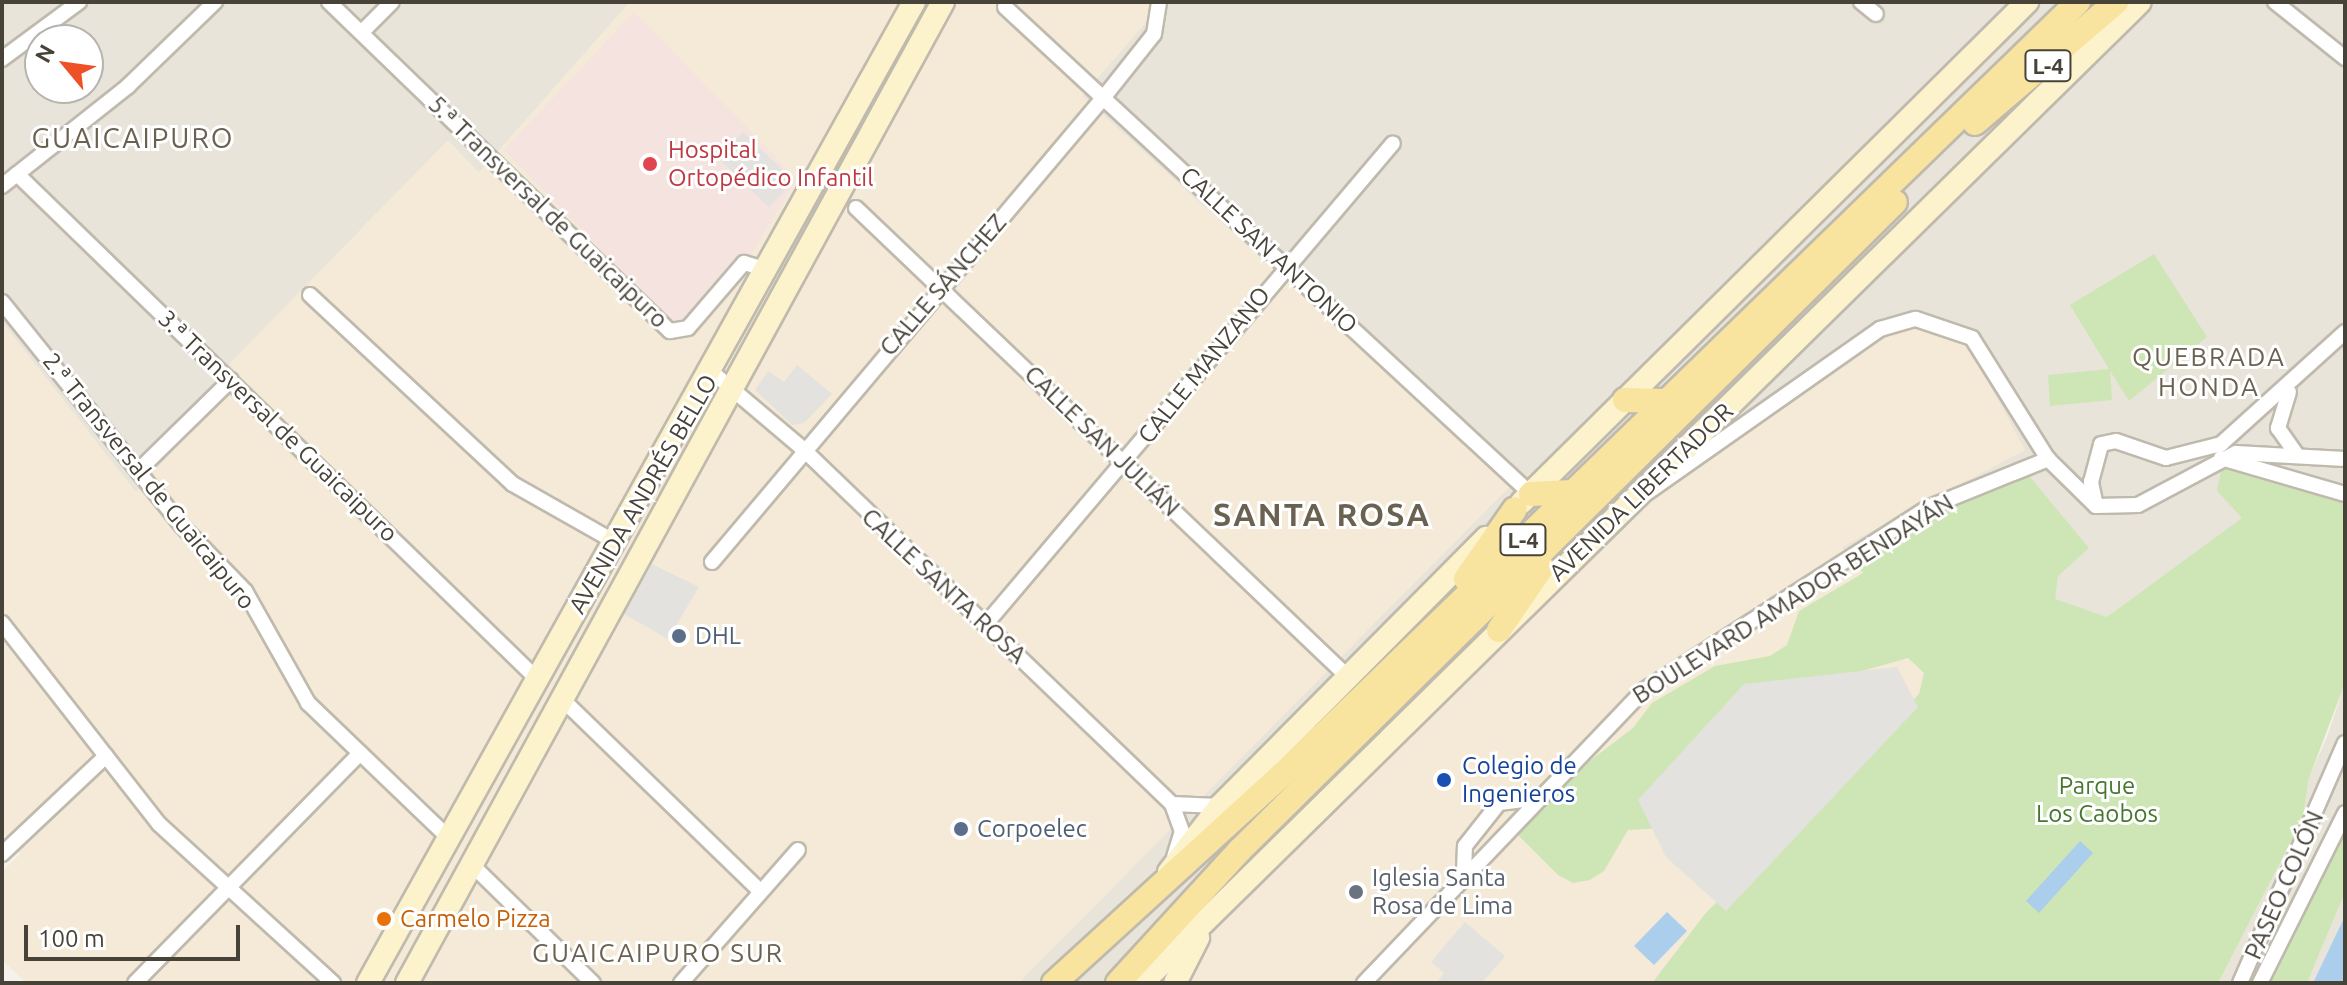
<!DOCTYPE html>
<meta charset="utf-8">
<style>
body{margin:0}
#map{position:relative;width:2347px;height:985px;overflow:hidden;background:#f4f2eb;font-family:Ubuntu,sans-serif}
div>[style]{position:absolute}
.residential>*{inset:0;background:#e8e4d9}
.commercial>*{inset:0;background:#f4ead7}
.medical>*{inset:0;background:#f4e3df}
.green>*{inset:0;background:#cee6b6}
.parking>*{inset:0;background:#e3e2df}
.water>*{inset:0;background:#abceed}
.roads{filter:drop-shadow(2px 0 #bfbaad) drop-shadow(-2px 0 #bfbaad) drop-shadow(0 2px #bfbaad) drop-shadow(0 -2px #bfbaad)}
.street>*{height:14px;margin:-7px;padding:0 7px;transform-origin:7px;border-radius:7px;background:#fff}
.secondary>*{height:22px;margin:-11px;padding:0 11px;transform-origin:11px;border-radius:11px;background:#fcf3cd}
.primary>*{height:24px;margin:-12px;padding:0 12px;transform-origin:12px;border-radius:12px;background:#f8e49f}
.dots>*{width:22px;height:22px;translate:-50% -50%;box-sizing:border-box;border:4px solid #fff;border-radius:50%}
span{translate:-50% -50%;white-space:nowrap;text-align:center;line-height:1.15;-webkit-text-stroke:6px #fff;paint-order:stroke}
.shield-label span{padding:2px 6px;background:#fff;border:2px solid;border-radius:6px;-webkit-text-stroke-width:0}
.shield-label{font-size:22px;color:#484339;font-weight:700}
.health-label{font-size:24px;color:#be3a42}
.left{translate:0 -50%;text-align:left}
.street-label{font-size:24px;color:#484339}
.service-label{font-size:24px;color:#4e5e75}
.transit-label{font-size:24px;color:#164399}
.park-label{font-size:24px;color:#46772f}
.worship-label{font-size:24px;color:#5b616d}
.food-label{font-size:24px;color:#c56008}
.neighbourhood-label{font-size:26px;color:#6a6151;letter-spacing:2px}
.quarter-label{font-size:28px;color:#6a6151;letter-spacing:2px}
.district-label{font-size:32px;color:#6a6151;font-weight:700;letter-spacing:2px}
.frame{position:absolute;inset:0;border:4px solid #484339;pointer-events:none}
.north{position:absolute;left:24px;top:24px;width:80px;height:80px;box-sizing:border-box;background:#fff;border:2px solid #b6b4b0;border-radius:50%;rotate:299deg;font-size:22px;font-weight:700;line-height:32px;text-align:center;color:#484339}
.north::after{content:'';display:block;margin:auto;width:28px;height:36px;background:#ee5028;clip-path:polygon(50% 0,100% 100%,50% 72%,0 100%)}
.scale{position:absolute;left:24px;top:925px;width:216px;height:36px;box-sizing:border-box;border:4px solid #484339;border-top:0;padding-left:10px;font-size:24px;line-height:28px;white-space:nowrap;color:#484339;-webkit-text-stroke:6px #fff;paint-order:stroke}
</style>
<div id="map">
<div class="residential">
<div style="clip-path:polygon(evenodd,2px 2px,630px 2px,479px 173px,448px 141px,230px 364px,241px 375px,136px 493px,2px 322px,2px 2px,40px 40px,88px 40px,88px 88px,40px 88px,40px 40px)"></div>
<div style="clip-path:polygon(1155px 2px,2345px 2px,2345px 504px,2321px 492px,2107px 617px,2021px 609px,1919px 524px,1858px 566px,1841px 547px,1914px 505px,1798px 393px,1625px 521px,1155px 983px,1018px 983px,1511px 485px,1082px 96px)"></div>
<div style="clip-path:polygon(2345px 683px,2345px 983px,2218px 983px,2327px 737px)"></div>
</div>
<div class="commercial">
<div style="clip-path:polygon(630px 2px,1155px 2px,1145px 24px,1082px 96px,1511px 485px,1018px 983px,26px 983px,2px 960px,2px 872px,20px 854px,2px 831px,2px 322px,136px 492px,240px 376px,229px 364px,447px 141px,479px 173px)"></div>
<div style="clip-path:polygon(1919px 323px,1970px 348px,2025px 450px,1842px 547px,1959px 679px,1666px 983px,1155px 983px,1625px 521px,1883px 331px)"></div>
</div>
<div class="medical">
<div style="clip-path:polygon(634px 12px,797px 179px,750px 256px,677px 328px,504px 150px)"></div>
</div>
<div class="green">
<div style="clip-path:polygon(2154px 254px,2207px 337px,2129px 401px,2110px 371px,2112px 400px,2050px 406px,2048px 375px,2109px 369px,2070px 305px)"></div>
<div style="clip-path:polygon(2222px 465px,2345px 504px,2345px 683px,2308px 781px,2303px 818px,2218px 983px,1652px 983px,1705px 914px,1919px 694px,1924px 673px,1908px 658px,1855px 673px,1664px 828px,1628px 830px,1604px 871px,1590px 880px,1573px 883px,1558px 875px,1507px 824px,1633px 728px,1652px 703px,1715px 666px,1770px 656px,1787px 645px,1799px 611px,1863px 573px,1858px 566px,1919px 524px,2024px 470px,2089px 548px,2058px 576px,2055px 599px,2107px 617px,2242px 518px,2217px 491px)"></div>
<div style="clip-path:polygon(2345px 826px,2345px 892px,2307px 983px,2252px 983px)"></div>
</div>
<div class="parking">
<div style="clip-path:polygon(743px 132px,794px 181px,769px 207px,718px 158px)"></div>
<div style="clip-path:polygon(797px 365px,832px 394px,804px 423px,792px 425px,755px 390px,768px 371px,784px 382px)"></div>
<div style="clip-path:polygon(652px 564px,699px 587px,668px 639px,624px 614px)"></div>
<div style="clip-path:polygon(1897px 667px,1918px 707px,1726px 911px,1666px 857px,1638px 800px,1744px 684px)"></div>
<div style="clip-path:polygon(1465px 922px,1505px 956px,1482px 983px,1436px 983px,1444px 973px,1431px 962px)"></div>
</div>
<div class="water">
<div style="clip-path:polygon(2080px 841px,2093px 853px,2039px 913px,2026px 901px)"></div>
<div style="clip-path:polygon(1667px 912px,1687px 931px,1654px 965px,1634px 946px)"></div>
<div style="clip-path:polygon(2345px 916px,2345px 983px,2313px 983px)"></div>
</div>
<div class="roads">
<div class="street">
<div style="left:329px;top:2px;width:474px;rotate:44deg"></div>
<div style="left:670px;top:331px;width:18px;rotate:-9deg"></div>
<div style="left:688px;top:328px;width:86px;rotate:-49.3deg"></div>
<div style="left:744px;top:263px;width:25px;rotate:16deg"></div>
<div style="left:1861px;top:2px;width:19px;rotate:39deg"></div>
<div style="left:2275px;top:2px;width:90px;rotate:38.7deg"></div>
<div style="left:1005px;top:7px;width:717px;rotate:42.8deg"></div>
<div style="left:362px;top:32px;width:42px;rotate:-45deg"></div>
<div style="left:2px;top:59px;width:96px;rotate:-36.5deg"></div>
<div style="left:17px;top:174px;width:726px;rotate:44.16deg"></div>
<div style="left:2px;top:186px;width:161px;rotate:-38.4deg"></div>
<div style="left:128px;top:86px;width:121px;rotate:-44deg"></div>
<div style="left:856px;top:208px;width:678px;rotate:43.63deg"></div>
<div style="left:310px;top:295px;width:277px;rotate:43deg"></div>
<div style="left:513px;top:484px;width:117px;rotate:29.6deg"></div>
<div style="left:2px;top:302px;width:287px;rotate:51.2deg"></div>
<div style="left:182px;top:526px;width:91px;rotate:45.9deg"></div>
<div style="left:245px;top:591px;width:129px;rotate:60.6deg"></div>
<div style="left:308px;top:703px;width:198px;rotate:43.8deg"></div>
<div style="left:712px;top:372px;width:119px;rotate:40.2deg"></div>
<div style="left:803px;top:449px;width:512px;rotate:43.89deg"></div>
<div style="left:1172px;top:804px;width:29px;rotate:70deg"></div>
<div style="left:1182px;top:831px;width:27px;rotate:107deg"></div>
<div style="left:2289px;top:392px;width:38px;rotate:107deg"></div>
<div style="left:2278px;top:428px;width:33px;rotate:55deg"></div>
<div style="left:2221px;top:458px;width:129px;rotate:16.2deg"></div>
<div style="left:138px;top:471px;width:130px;rotate:-44.4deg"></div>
<div style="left:1648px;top:492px;width:284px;rotate:-35.1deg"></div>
<div style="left:1880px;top:329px;width:37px;rotate:-16deg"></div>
<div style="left:1916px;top:319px;width:59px;rotate:18.7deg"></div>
<div style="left:1972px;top:338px;width:143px;rotate:57.9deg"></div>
<div style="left:2048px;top:459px;width:67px;rotate:44.4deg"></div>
<div style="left:2096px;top:506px;width:42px;rotate:-1.4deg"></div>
<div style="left:2138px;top:505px;width:111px;rotate:-28deg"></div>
<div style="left:2236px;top:453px;width:109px;rotate:3.2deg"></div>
<div style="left:2096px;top:506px;width:25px;rotate:-102deg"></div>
<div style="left:2091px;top:482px;width:39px;rotate:-75deg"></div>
<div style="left:2101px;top:444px;width:15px;rotate:-11deg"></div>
<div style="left:2116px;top:441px;width:53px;rotate:18.8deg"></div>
<div style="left:2166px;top:458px;width:57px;rotate:-14.3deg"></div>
<div style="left:2221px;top:444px;width:167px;rotate:-42.1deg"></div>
<div style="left:712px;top:562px;width:608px;rotate:-49.87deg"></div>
<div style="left:1104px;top:97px;width:80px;rotate:-51.6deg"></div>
<div style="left:1154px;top:34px;width:32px;rotate:-81deg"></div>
<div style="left:2px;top:623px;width:255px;rotate:52deg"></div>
<div style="left:159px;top:824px;width:236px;rotate:42.4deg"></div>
<div style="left:985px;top:625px;width:631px;rotate:-49.75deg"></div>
<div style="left:562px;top:699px;width:276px;rotate:44.1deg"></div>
<div style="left:1172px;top:804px;width:47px;rotate:2.4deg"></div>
<div style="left:2px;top:854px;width:143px;rotate:-43.3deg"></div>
<div style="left:472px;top:865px;width:169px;rotate:44.3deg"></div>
<div style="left:1464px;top:873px;width:27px;rotate:-88deg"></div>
<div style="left:1465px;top:846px;width:55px;rotate:-51.7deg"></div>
<div style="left:1499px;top:803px;width:35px;rotate:-7deg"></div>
<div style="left:135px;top:983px;width:320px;rotate:-45.6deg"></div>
<div style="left:681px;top:983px;width:177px;rotate:-48.7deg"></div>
<div style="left:1364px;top:983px;width:405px;rotate:-46.3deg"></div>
<div style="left:1644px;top:690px;width:336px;rotate:-32.7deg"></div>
<div style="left:1927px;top:508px;width:131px;rotate:-22deg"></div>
<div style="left:2240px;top:983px;width:262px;rotate:-66.4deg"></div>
<div style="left:2260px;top:983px;width:190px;rotate:-63.4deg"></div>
</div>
<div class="secondary">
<div style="left:1522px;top:502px;width:711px;rotate:-44.71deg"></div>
<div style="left:1169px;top:872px;width:83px;rotate:-52.3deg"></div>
<div style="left:1220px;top:806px;width:378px;rotate:-45.2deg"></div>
<div style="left:368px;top:983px;width:1123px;rotate:-60.9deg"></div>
<div style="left:407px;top:983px;width:1118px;rotate:-61.35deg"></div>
<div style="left:1142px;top:983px;width:1399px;rotate:-44.51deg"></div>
<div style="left:1175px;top:983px;width:51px;rotate:-62.9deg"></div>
</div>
<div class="primary">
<div style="left:1975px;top:123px;width:186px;rotate:-40.6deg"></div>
<div style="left:1625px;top:400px;width:41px;rotate:1.4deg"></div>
<div style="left:1531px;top:494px;width:41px;rotate:-2.8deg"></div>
<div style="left:1466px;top:579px;width:85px;rotate:-55deg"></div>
<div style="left:1499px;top:630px;width:76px;rotate:-55.7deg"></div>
<div style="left:1054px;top:983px;width:310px;rotate:-42.4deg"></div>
<div style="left:1283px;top:774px;width:1108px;rotate:-44.16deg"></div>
<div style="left:1118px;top:983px;width:180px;rotate:-47.5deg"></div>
<div style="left:1240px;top:850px;width:921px;rotate:-44.69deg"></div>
</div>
</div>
<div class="dots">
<div style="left:650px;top:164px;background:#e0444e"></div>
<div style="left:679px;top:636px;background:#5c6f8a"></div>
<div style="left:1444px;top:780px;background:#1a4fb4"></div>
<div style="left:961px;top:829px;background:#5c6f8a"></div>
<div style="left:1356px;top:892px;background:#6b7280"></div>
<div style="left:384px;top:919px;background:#e8710a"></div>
</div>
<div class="shield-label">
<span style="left:2048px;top:66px">L-4</span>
<span style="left:1523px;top:540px">L-4</span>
</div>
<div class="health-label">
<span class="left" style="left:668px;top:164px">Hospital<br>Ortopédico Infantil</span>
</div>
<div class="street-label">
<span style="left:548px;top:212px;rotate:44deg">5.ª Transversal de Guaicaipuro</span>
<span style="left:1269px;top:250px;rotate:43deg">CALLE SAN ANTONIO</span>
<span style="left:943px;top:285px;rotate:-49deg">CALLE SÁNCHEZ</span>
<span style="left:1204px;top:365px;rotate:-51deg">CALLE MANZANO</span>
<span style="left:278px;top:426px;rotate:44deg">3.ª Transversal de Guaicaipuro</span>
<span style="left:1102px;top:441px;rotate:44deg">CALLE SAN JULIÁN</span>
<span style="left:149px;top:481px;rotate:51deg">2.ª Transversal de Guaicaipuro</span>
<span style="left:1641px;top:492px;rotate:-44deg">AVENIDA LIBERTADOR</span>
<span style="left:643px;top:494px;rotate:-60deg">AVENIDA ANDRÉS BELLO</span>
<span style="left:944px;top:586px;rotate:43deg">CALLE SANTA ROSA</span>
<span style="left:1793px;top:599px;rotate:-32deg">BOULEVARD AMADOR BENDAYÁN</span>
<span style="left:2284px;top:885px;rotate:-66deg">PASEO COLÓN</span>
</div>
<div class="service-label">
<span class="left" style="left:695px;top:636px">DHL</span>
<span class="left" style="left:977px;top:829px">Corpoelec</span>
</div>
<div class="transit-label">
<span class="left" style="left:1462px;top:780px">Colegio de<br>Ingenieros</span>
</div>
<div class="park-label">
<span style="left:2097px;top:800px">Parque<br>Los Caobos</span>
</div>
<div class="worship-label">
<span class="left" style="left:1372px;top:892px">Iglesia Santa<br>Rosa de Lima</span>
</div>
<div class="food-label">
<span class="left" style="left:400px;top:919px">Carmelo Pizza</span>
</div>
<div class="neighbourhood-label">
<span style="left:2209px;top:372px">QUEBRADA<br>HONDA</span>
<span style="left:658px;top:953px">GUAICAIPURO SUR</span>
</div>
<div class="quarter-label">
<span style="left:133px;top:138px">GUAICAIPURO</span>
</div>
<div class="district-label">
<span style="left:1322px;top:514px">SANTA ROSA</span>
</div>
<div class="frame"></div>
<div class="north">N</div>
<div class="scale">100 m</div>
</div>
